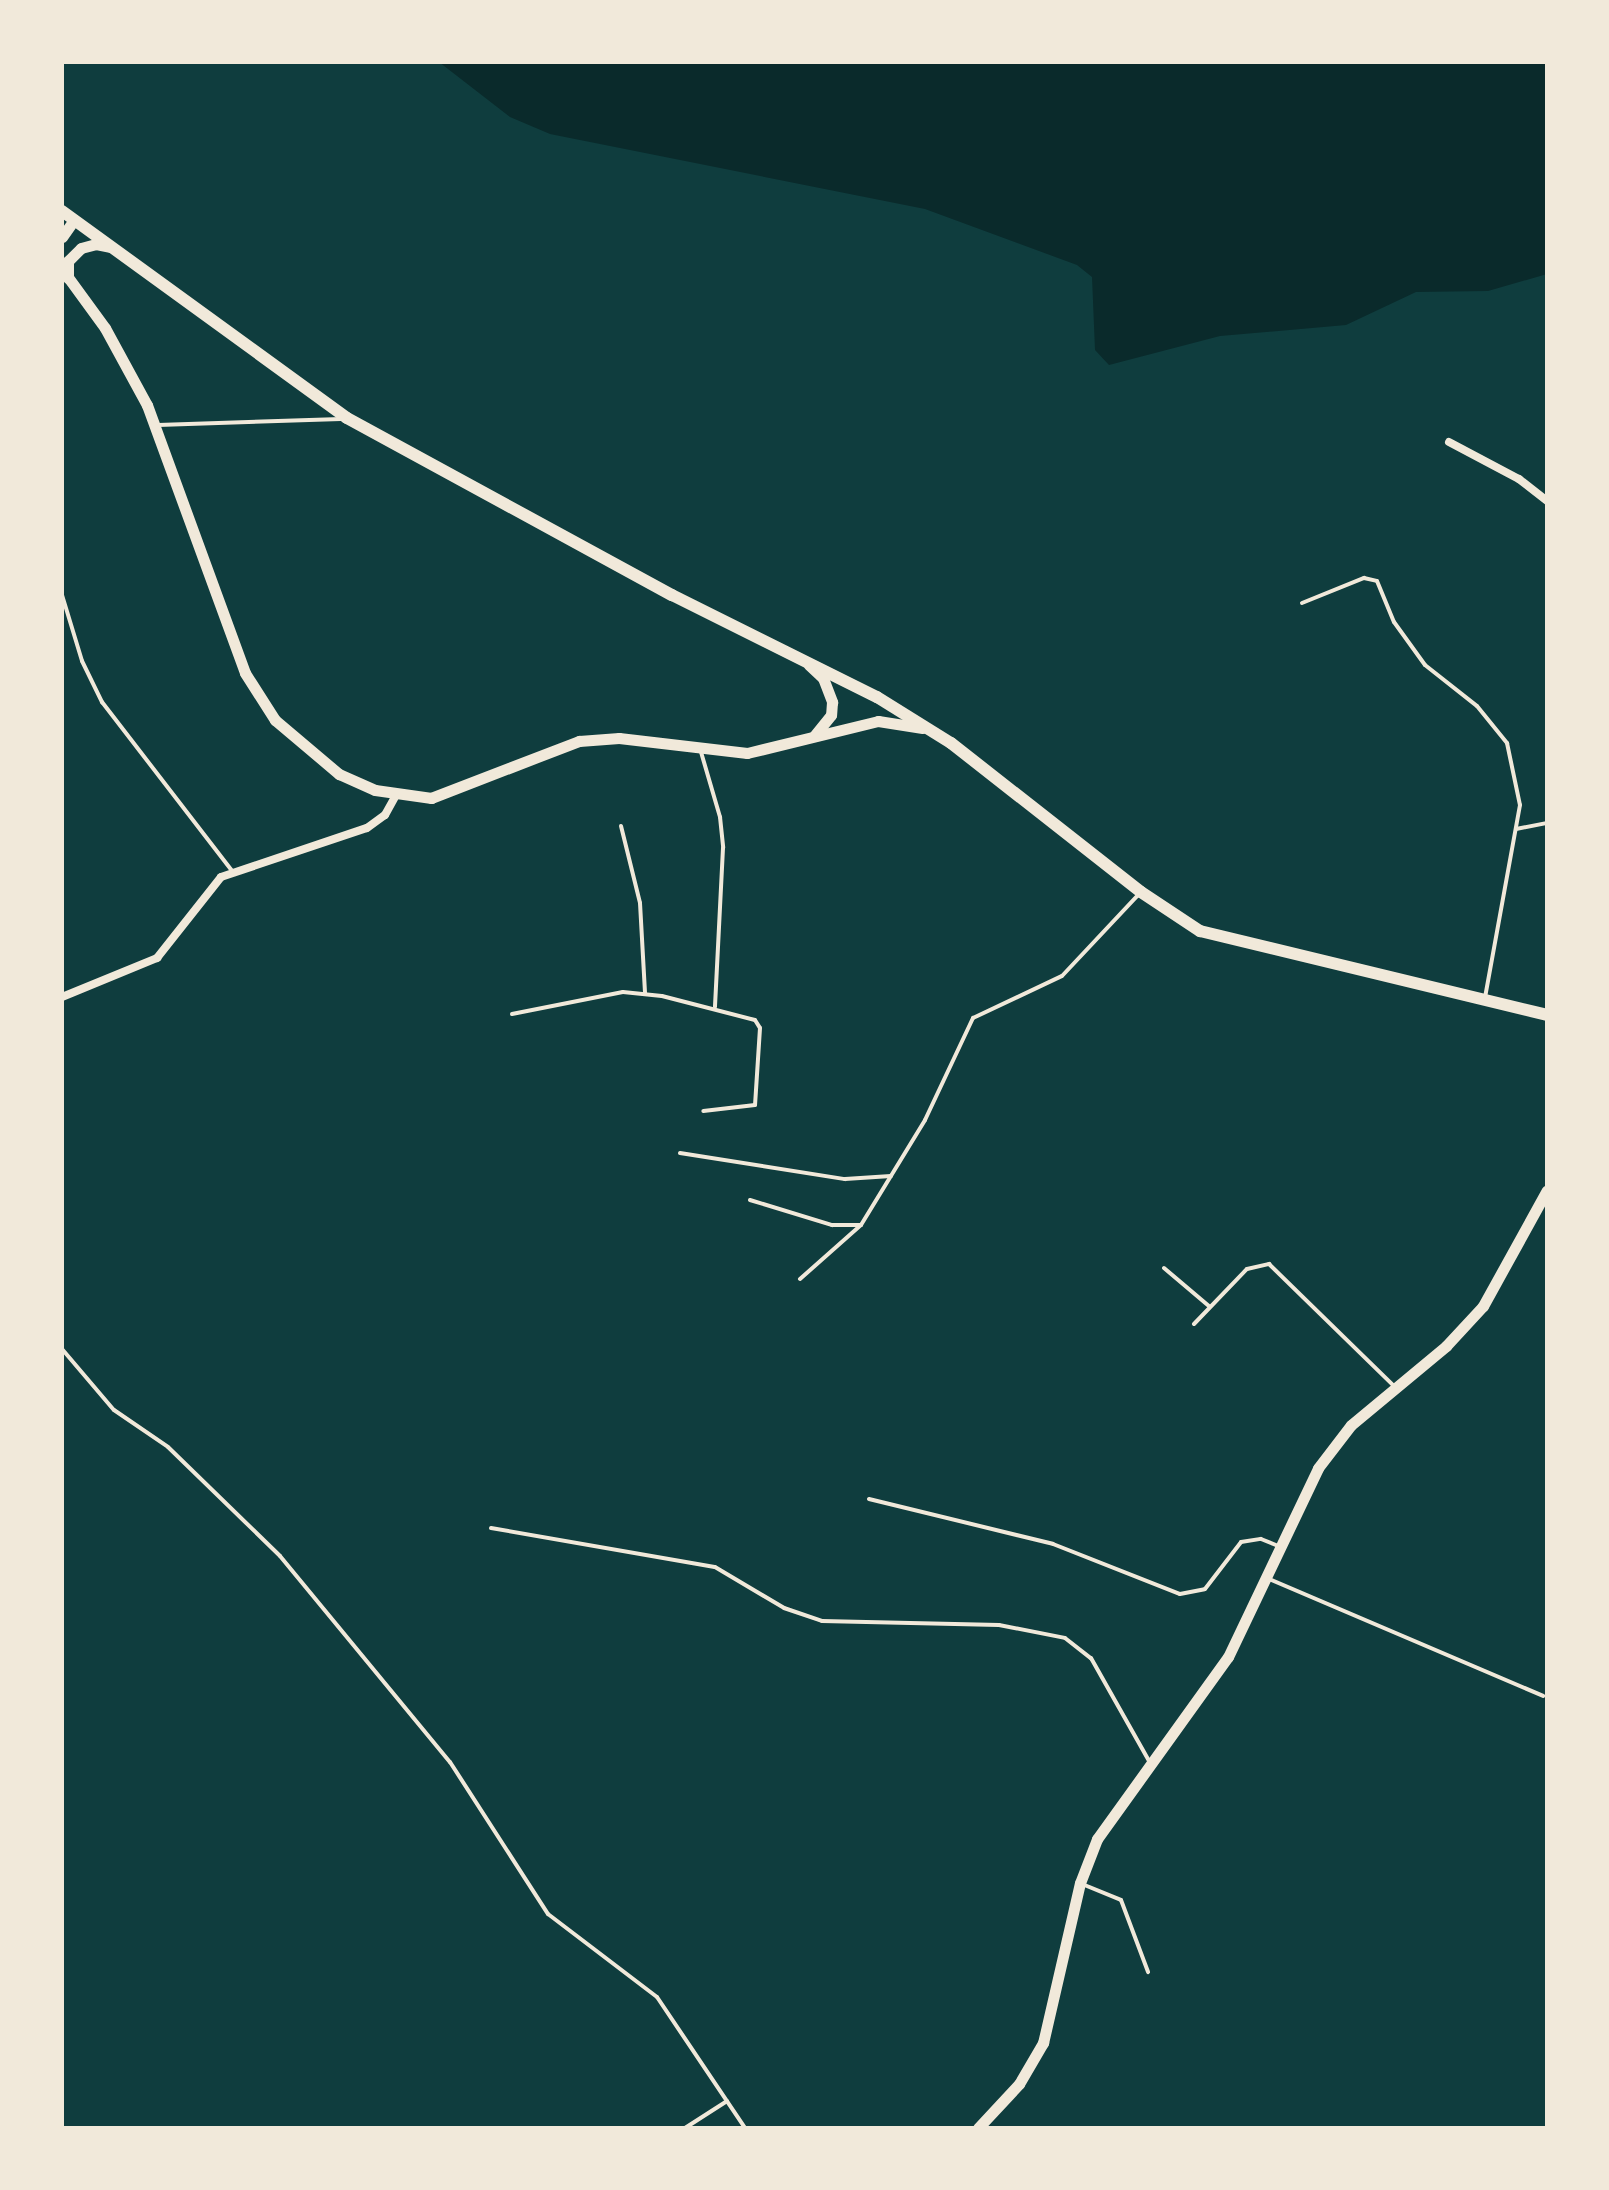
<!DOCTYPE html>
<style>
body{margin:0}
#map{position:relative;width:1609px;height:2190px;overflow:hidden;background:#0f3d3e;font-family:Figtree,sans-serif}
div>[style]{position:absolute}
.water>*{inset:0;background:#0a2a2b}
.service>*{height:4px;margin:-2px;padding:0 2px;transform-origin:2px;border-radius:2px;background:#f1e9da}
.minor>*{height:8px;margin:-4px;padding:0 4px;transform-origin:4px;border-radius:4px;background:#f1e9da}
.tertiary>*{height:11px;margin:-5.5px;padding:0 5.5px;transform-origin:5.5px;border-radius:5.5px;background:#f1e9da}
.secondary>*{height:12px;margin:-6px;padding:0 6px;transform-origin:6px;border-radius:6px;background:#f1e9da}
span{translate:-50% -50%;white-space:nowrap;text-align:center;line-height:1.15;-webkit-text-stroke:7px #f1e9da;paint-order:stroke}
.frame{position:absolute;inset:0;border:64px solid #f1e9da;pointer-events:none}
</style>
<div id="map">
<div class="water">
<div style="clip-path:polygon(439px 62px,1547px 62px,1547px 274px,1488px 291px,1416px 292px,1346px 325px,1220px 336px,1109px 365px,1095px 350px,1092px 277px,1077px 265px,925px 209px,550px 134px,510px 117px)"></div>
</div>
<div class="service">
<div style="left:158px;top:425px;width:183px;rotate:-1.9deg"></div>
<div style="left:62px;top:595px;width:69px;rotate:73.1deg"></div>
<div style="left:82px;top:661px;width:46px;rotate:64deg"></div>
<div style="left:102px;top:702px;width:213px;rotate:52.4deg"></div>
<div style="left:1302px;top:603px;width:67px;rotate:-22deg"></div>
<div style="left:1364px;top:578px;width:13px;rotate:13deg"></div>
<div style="left:1377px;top:581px;width:44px;rotate:67.5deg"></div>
<div style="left:1394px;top:622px;width:53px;rotate:54.2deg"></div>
<div style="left:1425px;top:665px;width:66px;rotate:38.3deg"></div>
<div style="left:1477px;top:706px;width:48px;rotate:51deg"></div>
<div style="left:1507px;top:743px;width:63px;rotate:78.2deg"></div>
<div style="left:1520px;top:805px;width:195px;rotate:100.3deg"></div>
<div style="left:701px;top:752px;width:68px;rotate:73.7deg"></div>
<div style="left:720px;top:817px;width:31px;rotate:84deg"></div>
<div style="left:723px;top:848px;width:159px;rotate:92.9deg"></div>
<div style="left:621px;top:826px;width:79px;rotate:76.1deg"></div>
<div style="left:640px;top:903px;width:90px;rotate:86.8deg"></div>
<div style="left:1516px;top:829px;width:32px;rotate:-11deg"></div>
<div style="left:512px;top:1014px;width:113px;rotate:-11.2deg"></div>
<div style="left:623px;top:992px;width:39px;rotate:6deg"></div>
<div style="left:662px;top:996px;width:96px;rotate:14.5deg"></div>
<div style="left:755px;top:1020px;width:9px;rotate:58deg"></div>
<div style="left:760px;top:1028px;width:77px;rotate:93.7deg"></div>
<div style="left:755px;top:1105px;width:52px;rotate:173.4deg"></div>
<div style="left:680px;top:1153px;width:167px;rotate:9deg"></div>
<div style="left:845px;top:1179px;width:46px;rotate:-3.7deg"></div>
<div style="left:750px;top:1200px;width:86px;rotate:17deg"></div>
<div style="left:832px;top:1225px;width:29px"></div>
<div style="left:1164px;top:1268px;width:60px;rotate:40.3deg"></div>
<div style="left:800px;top:1279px;width:81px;rotate:-41.5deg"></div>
<div style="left:861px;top:1225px;width:123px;rotate:-58.6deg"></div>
<div style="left:925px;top:1120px;width:113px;rotate:-64.8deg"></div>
<div style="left:973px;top:1018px;width:98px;rotate:-25.3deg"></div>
<div style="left:1062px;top:976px;width:112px;rotate:-46.8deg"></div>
<div style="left:1194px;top:1324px;width:76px;rotate:-46.1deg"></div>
<div style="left:1247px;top:1269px;width:23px;rotate:-13deg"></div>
<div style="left:1269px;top:1264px;width:173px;rotate:44.3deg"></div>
<div style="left:62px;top:1349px;width:80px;rotate:49.6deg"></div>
<div style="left:114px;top:1410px;width:65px;rotate:34.4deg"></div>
<div style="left:168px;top:1447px;width:156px;rotate:44.2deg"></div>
<div style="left:280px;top:1556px;width:267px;rotate:50.5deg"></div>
<div style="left:450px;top:1762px;width:181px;rotate:57.2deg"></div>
<div style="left:548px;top:1914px;width:137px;rotate:37.3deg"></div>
<div style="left:657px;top:1997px;width:158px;rotate:56.1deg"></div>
<div style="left:869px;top:1499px;width:189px;rotate:13.7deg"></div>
<div style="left:1053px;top:1544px;width:136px;rotate:21.5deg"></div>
<div style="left:1180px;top:1594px;width:25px;rotate:-11deg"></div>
<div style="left:1205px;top:1589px;width:59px;rotate:-52.5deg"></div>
<div style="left:1241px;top:1542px;width:20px;rotate:-9deg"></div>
<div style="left:1261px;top:1539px;width:18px;rotate:22deg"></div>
<div style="left:491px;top:1528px;width:227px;rotate:9.9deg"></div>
<div style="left:715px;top:1567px;width:80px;rotate:30.7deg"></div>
<div style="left:784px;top:1608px;width:40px;rotate:18.9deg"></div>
<div style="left:822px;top:1621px;width:177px;rotate:1.3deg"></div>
<div style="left:999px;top:1625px;width:67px;rotate:11.1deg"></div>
<div style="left:1065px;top:1638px;width:33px;rotate:38deg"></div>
<div style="left:1091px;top:1658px;width:118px;rotate:60.6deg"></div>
<div style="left:1269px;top:1579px;width:298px;rotate:23.1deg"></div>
<div style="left:1082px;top:1884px;width:42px;rotate:22.3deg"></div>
<div style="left:1121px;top:1900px;width:77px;rotate:69.4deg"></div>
<div style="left:685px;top:2128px;width:50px;rotate:-32.7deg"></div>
</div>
<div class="minor">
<div style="left:1449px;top:442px;width:79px;rotate:27.9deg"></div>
<div style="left:1519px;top:479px;width:36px;rotate:38deg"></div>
<div style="left:62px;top:997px;width:103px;rotate:-22.3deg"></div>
<div style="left:157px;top:958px;width:103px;rotate:-51.7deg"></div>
<div style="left:221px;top:877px;width:154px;rotate:-18.6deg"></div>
<div style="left:367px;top:828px;width:22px;rotate:-36deg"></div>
<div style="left:385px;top:815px;width:23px;rotate:-61deg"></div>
</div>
<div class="tertiary">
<div style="left:62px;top:237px;width:21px;rotate:-55deg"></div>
<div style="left:62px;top:269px;width:73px;rotate:53.9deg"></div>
<div style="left:105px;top:328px;width:88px;rotate:61.4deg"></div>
<div style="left:147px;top:405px;width:285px;rotate:69.9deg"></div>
<div style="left:245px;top:673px;width:56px;rotate:57.4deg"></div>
<div style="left:275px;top:720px;width:84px;rotate:40.2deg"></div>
<div style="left:339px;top:774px;width:39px;rotate:24deg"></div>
<div style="left:375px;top:790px;width:57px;rotate:8.1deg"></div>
<div style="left:431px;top:798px;width:159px;rotate:-21.1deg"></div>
<div style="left:579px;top:741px;width:40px;rotate:-4.3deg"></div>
<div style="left:619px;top:738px;width:129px;rotate:6.7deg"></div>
<div style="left:747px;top:753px;width:135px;rotate:-13.7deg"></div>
<div style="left:878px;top:721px;width:45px;rotate:9deg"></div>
<div style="left:68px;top:278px;width:17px;rotate:-90deg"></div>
<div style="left:68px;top:261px;width:18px;rotate:-45deg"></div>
<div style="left:81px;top:248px;width:16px;rotate:-15deg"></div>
<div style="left:96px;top:244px;width:14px;rotate:12deg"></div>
<div style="left:809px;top:665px;width:19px;rotate:43deg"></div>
<div style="left:823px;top:678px;width:26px;rotate:69deg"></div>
<div style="left:832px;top:702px;width:13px;rotate:94deg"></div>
<div style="left:831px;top:715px;width:26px;rotate:129deg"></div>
<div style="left:978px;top:2128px;width:60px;rotate:-47deg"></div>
<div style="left:1019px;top:2084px;width:48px;rotate:-59.7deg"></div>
<div style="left:1043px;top:2043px;width:164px;rotate:-77deg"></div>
<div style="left:1080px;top:1883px;width:47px;rotate:-68.9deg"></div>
<div style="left:1097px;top:1839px;width:224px;rotate:-54.3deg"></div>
<div style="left:1228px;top:1657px;width:209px;rotate:-64.5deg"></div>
<div style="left:1318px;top:1468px;width:54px;rotate:-52.5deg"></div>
<div style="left:1351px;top:1425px;width:124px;rotate:-39.7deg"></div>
<div style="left:1446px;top:1346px;width:54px;rotate:-47.2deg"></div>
<div style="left:1483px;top:1306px;width:132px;rotate:-61.1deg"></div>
</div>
<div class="secondary">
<div style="left:62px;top:211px;width:352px;rotate:36deg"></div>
<div style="left:347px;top:418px;width:370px;rotate:28.6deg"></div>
<div style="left:672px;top:595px;width:229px;rotate:26.5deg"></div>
<div style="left:877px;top:697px;width:87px;rotate:31.9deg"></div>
<div style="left:951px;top:743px;width:241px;rotate:38.1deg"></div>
<div style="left:1141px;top:892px;width:71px;rotate:33.5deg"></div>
<div style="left:1200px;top:931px;width:357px;rotate:13.6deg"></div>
</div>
<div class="frame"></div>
</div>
